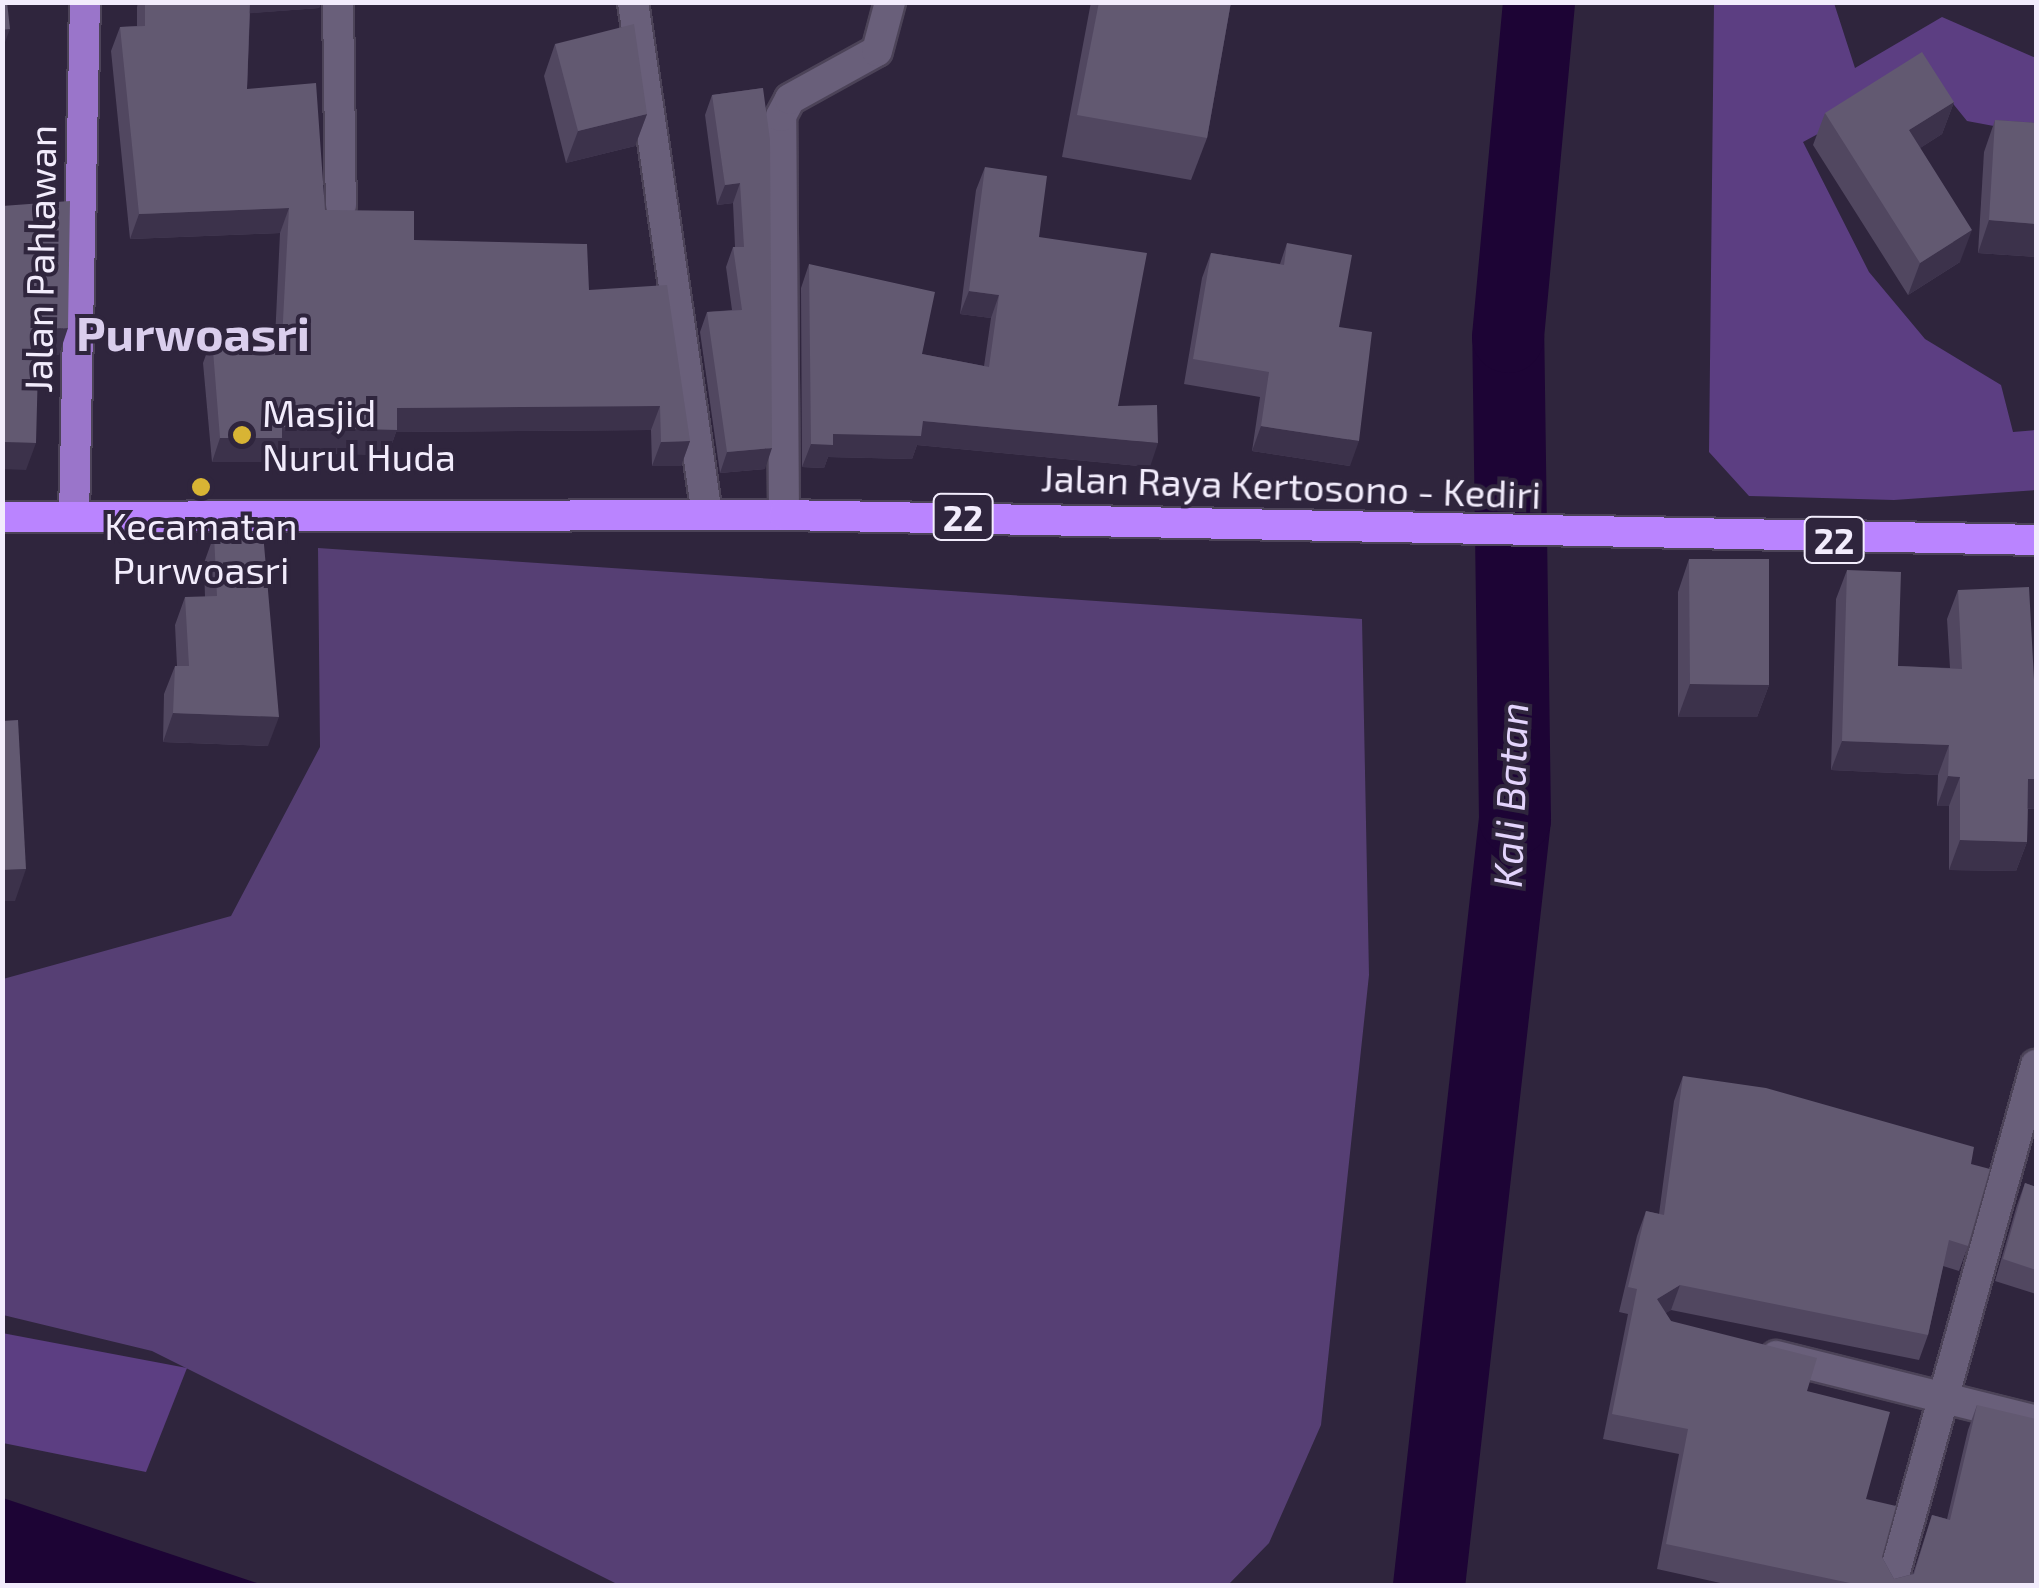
<!DOCTYPE html>
<style>
body{margin:0}
#map{position:relative;width:2039px;height:1588px;overflow:hidden;background:#2f253d;font-family:"Exo 2",sans-serif}
div>[style]{position:absolute}
.green>*{inset:0;background:#563f74}
.forest>*{inset:0;background:#5c3e82}
.water>*{inset:0;background:#1d0435}
.river>*{height:72px;margin:-36px;padding:0 36px;transform-origin:36px;border-radius:36px;background:#1d0435}
.roads{filter:drop-shadow(2px 0 #4c4358) drop-shadow(-2px 0 #4c4358) drop-shadow(0 2px #4c4358) drop-shadow(0 -2px #4c4358)}
.minor>*{height:30px;margin:-15px;padding:0 15px;transform-origin:15px;border-radius:15px;background:#695f7a}
.major>*{height:30px;margin:-15px;padding:0 15px;transform-origin:15px;border-radius:15px;background:#9a75ca}
.highway>*{height:30px;margin:-15px;padding:0 15px;transform-origin:15px;border-radius:15px;background:#ba84ff}
.wall>*{inset:0;background:#514760}
.shaded-wall>*{inset:0;background:#3c324b}
.building>*{inset:0;background:#625971}
.dots>*{width:28px;height:28px;translate:-50% -50%;box-sizing:border-box;border:5px solid #2f253d;border-radius:50%}
span{translate:-50% -50%;white-space:nowrap;text-align:center;line-height:1.15;-webkit-text-stroke:8px #2f253d;paint-order:stroke}
.shield-label span{padding:2px 8px;background:#2f253d;border:2px solid;border-radius:8px;-webkit-text-stroke-width:0}
.shield-label{font-size:35px;color:#f2ecfc;font-weight:700}
.street-label{font-size:38px;color:#f2ecfc}
.poi-label{font-size:38px;color:#f2ecfc}
.left{translate:0 -50%;text-align:left}
.water-label{font-size:40px;color:#e3d4fc;font-style:italic}
.district-label{font-size:48px;color:#daceed;font-weight:700}
.frame{position:absolute;inset:0;border:5px solid #f2ecfc;pointer-events:none}
</style>
<div id="map">
<div class="green">
<div style="clip-path:polygon(318px 548px,1362px 619px,1369px 975px,1321px 1425px,1269px 1543px,1228px 1585px,619px 1585px,152px 1351px,3px 1315px,3px 979px,231px 916px,320px 747px)"></div>
</div>
<div class="forest">
<div style="clip-path:polygon(1714px 3px,1834px 3px,1855px 68px,1942px 17px,2036px 58px,2036px 134px,1967px 121px,1929px 74px,1803px 142px,1869px 272px,1925px 339px,2001px 385px,2013px 432px,2036px 430px,2036px 490px,1894px 500px,1749px 496px,1709px 452px)"></div>
<div style="clip-path:polygon(2px 1333px,187px 1368px,146px 1472px,3px 1443px)"></div>
</div>
<div class="water">
<div style="clip-path:polygon(3px 1498px,263px 1585px,3px 1585px)"></div>
</div>
<div class="river">
<div style="left:1429px;top:1586px;width:772px;rotate:-83.6deg"></div>
<div style="left:1515px;top:819px;width:482px;rotate:-90.8deg"></div>
<div style="left:1508px;top:337px;width:336px;rotate:-84.7deg"></div>
</div>
<div class="roads">
<div class="minor">
<div style="left:338px;top:2px;width:203px;rotate:89.2deg"></div>
<div style="left:633px;top:2px;width:518px;rotate:81.79deg"></div>
<div style="left:784px;top:515px;width:399px;rotate:-90.4deg"></div>
<div style="left:781px;top:116px;width:19px;rotate:-62deg"></div>
<div style="left:790px;top:99px;width:99px;rotate:-28.9deg"></div>
<div style="left:877px;top:51px;width:51px;rotate:-75.1deg"></div>
<div style="left:1776px;top:1356px;width:268px;rotate:14deg"></div>
<div style="left:1891px;top:1586px;width:541px;rotate:-74.45deg"></div>
</div>
<div class="major">
<div style="left:74px;top:517px;width:515px;rotate:-88.78deg"></div>
</div>
<div class="highway">
<div style="left:2px;top:517px;width:782px;rotate:-0.15deg"></div>
<div style="left:784px;top:515px;width:1252px;rotate:1.14deg"></div>
</div>
</div>
<div class="wall">
<div style="clip-path:polygon(138px 2px,321px 2px,319px 8px,250px 13px,247px 89px,325px 210px,414px 240px,589px 290px,690px 441px,681px 466px,652px 466px,651px 430px,396px 432px,388px 455px,277px 452px,274px 462px,212px 462px,203px 363px,212px 338px,275px 339px,280px 233px,130px 239px,111px 51px,120px 27px,137px 26px,137px 7px)"></div>
<div style="clip-path:polygon(1091px 2px,1231px 2px,1207px 138px,1191px 180px,1062px 157px)"></div>
<div style="clip-path:polygon(555px 44px,647px 114px,635px 146px,566px 163px,544px 76px)"></div>
<div style="clip-path:polygon(763px 88px,765px 469px,720px 473px,700px 332px,707px 312px,732px 310px,726px 267px,733px 247px,735px 247px,733px 203px,717px 205px,705px 115px,712px 95px)"></div>
<div style="clip-path:polygon(1954px 102px,1942px 134px,1920px 148px,1960px 262px,1908px 295px,1813px 145px,1825px 113px)"></div>
<div style="clip-path:polygon(1995px 120px,2036px 123px,2036px 257px,1978px 253px,1984px 152px)"></div>
<div style="clip-path:polygon(985px 167px,1039px 237px,1118px 406px,1150px 467px,917px 445px,912px 459px,828px 457px,824px 468px,802px 467px,801px 288px,809px 264px,922px 354px,984px 366px,991px 318px,960px 314px,976px 190px)"></div>
<div style="clip-path:polygon(1287px 243px,1339px 327px,1350px 466px,1252px 451px,1260px 397px,1184px 384px,1202px 278px,1211px 253px,1280px 264px)"></div>
<div style="clip-path:polygon(214px 535px,268px 746px,163px 742px,164px 694px,175px 666px,177px 666px,175px 625px,185px 597px,205px 597px,204px 563px)"></div>
<div style="clip-path:polygon(1689px 559px,1769px 685px,1757px 717px,1678px 717px,1678px 592px)"></div>
<div style="clip-path:polygon(1847px 570px,1898px 666px,1950px 668px,1947px 619px,1958px 590px,2035px 698px,2036px 698px,2036px 809px,2028px 809px,2027px 842px,2016px 871px,1949px 870px,1949px 806px,1937px 806px,1938px 775px,1831px 770px,1836px 599px)"></div>
<div style="clip-path:polygon(1683px 1076px,1971px 1164px,1968px 1246px,1959px 1271px,1943px 1266px,1928px 1335px,1919px 1360px,1671px 1310px,1665px 1313px,1671px 1321px,1807px 1391px,1866px 1499px,1882px 1557px,1894px 1579px,1913px 1574px,1932px 1515px,1947px 1519px,1968px 1430px,1977px 1405px,2036px 1586px,1734px 1586px,1657px 1569px,1679px 1454px,1603px 1439px,1628px 1314px,1619px 1312px,1637px 1236px,1646px 1211px,1659px 1214px,1674px 1101px)"></div>
<div style="clip-path:polygon(2025px 1183px,2036px 1187px,2036px 1294px,1995px 1281px,2017px 1205px)"></div>
</div>
<div class="shaded-wall">
<div style="clip-path:polygon(246px 2px,321px 2px,319px 8px,241px 14px)"></div>
<div style="clip-path:polygon(10px 29px,2px 50px,2px 30px)"></div>
<div style="clip-path:polygon(1954px 102px,1942px 134px,1897px 163px,1909px 130px)"></div>
<div style="clip-path:polygon(647px 114px,635px 146px,566px 163px,578px 131px)"></div>
<div style="clip-path:polygon(740px 183px,733px 203px,717px 205px,725px 185px)"></div>
<div style="clip-path:polygon(289px 208px,280px 233px,130px 239px,139px 214px)"></div>
<div style="clip-path:polygon(1989px 220px,2036px 224px,2036px 257px,1978px 253px)"></div>
<div style="clip-path:polygon(1972px 230px,1960px 262px,1908px 295px,1920px 263px)"></div>
<div style="clip-path:polygon(969px 291px,999px 295px,991px 318px,960px 314px)"></div>
<div style="clip-path:polygon(68px 328px,59px 355px,29px 356px,39px 329px)"></div>
<div style="clip-path:polygon(660px 406px,651px 430px,396px 432px,388px 455px,277px 452px,274px 462px,212px 462px,220px 438px,397px 408px)"></div>
<div style="clip-path:polygon(923px 421px,1158px 443px,1150px 467px,917px 445px,912px 459px,828px 457px,824px 468px,802px 467px,811px 444px,833px 434px)"></div>
<div style="clip-path:polygon(1261px 426px,1359px 441px,1350px 466px,1252px 451px)"></div>
<div style="clip-path:polygon(690px 441px,681px 466px,652px 466px,661px 442px)"></div>
<div style="clip-path:polygon(2px 442px,36px 443px,26px 470px,2px 469px)"></div>
<div style="clip-path:polygon(772px 448px,765px 469px,720px 473px,727px 452px)"></div>
<div style="clip-path:polygon(1690px 684px,1769px 685px,1757px 717px,1678px 717px)"></div>
<div style="clip-path:polygon(173px 713px,279px 717px,268px 746px,163px 742px)"></div>
<div style="clip-path:polygon(1842px 741px,1949px 745px,1938px 775px,1831px 770px)"></div>
<div style="clip-path:polygon(1948px 776px,1960px 777px,1949px 806px,1937px 806px)"></div>
<div style="clip-path:polygon(2028px 779px,2036px 779px,2036px 809px,2018px 808px)"></div>
<div style="clip-path:polygon(1960px 840px,2027px 842px,2016px 871px,1949px 870px)"></div>
<div style="clip-path:polygon(26px 869px,15px 901px,2px 901px,2px 870px)"></div>
<div style="clip-path:polygon(1680px 1285px,1671px 1310px,1648px 1324px,1657px 1299px)"></div>
</div>
<div class="building">
<div style="clip-path:polygon(2px 2px,7px 2px,10px 29px,2px 30px)"></div>
<div style="clip-path:polygon(145px 2px,250px 2px,247px 89px,316px 83px,325px 210px,414px 211px,414px 240px,587px 244px,589px 290px,667px 285px,690px 441px,661px 442px,660px 406px,397px 408px,397px 430px,282px 427px,282px 438px,220px 438px,212px 338px,282px 339px,289px 208px,139px 214px,120px 27px,145px 26px)"></div>
<div style="clip-path:polygon(1099px 2px,1231px 2px,1207px 138px,1077px 115px)"></div>
<div style="clip-path:polygon(634px 24px,647px 114px,578px 131px,555px 44px)"></div>
<div style="clip-path:polygon(1922px 52px,1954px 102px,1909px 130px,1972px 230px,1920px 263px,1825px 113px)"></div>
<div style="clip-path:polygon(763px 88px,770px 140px,772px 448px,727px 452px,707px 312px,742px 310px,733px 247px,744px 247px,740px 183px,725px 185px,712px 95px)"></div>
<div style="clip-path:polygon(1995px 120px,2036px 123px,2036px 224px,1989px 220px)"></div>
<div style="clip-path:polygon(985px 167px,1047px 176px,1039px 237px,1147px 253px,1118px 406px,1157px 405px,1158px 443px,923px 421px,921px 436px,833px 434px,833px 445px,811px 444px,809px 264px,935px 292px,922px 354px,989px 367px,999px 295px,969px 291px)"></div>
<div style="clip-path:polygon(70px 201px,68px 328px,39px 329px,36px 443px,2px 442px,2px 206px)"></div>
<div style="clip-path:polygon(1287px 243px,1352px 255px,1339px 327px,1372px 332px,1359px 441px,1261px 426px,1269px 372px,1193px 359px,1211px 253px,1284px 265px)"></div>
<div style="clip-path:polygon(263px 533px,279px 717px,173px 713px,175px 666px,189px 666px,185px 597px,217px 596px,214px 535px)"></div>
<div style="clip-path:polygon(1689px 559px,1769px 559px,1769px 685px,1690px 684px)"></div>
<div style="clip-path:polygon(1847px 570px,1901px 572px,1898px 666px,1962px 669px,1958px 590px,2029px 587px,2035px 698px,2036px 698px,2036px 779px,2028px 779px,2027px 842px,1960px 840px,1960px 777px,1948px 776px,1949px 745px,1842px 741px)"></div>
<div style="clip-path:polygon(18px 720px,26px 869px,2px 870px,2px 721px)"></div>
<div style="clip-path:polygon(1683px 1076px,1766px 1088px,1974px 1147px,1971px 1164px,1990px 1169px,1968px 1246px,1949px 1240px,1928px 1335px,1680px 1285px,1657px 1299px,1671px 1321px,1817px 1358px,1807px 1391px,1890px 1412px,1866px 1499px,1896px 1506px,1882px 1557px,1894px 1579px,1914px 1574px,1932px 1515px,1950px 1520px,1977px 1405px,2036px 1419px,2036px 1586px,1864px 1586px,1666px 1544px,1688px 1429px,1612px 1414px,1637px 1289px,1628px 1287px,1646px 1211px,1664px 1215px)"></div>
<div style="clip-path:polygon(2025px 1183px,2036px 1187px,2036px 1270px,2003px 1259px)"></div>
</div>
<div class="dots">
<div style="left:242px;top:435px;background:#d8b434"></div>
<div style="left:201px;top:487px;background:#d8b434"></div>
</div>
<div class="shield-label">
<span style="left:963px;top:517px">22</span>
<span style="left:1834px;top:540px">22</span>
</div>
<div class="street-label">
<span style="left:40px;top:259px;rotate:-89deg">Jalan Pahlawan</span>
<span style="left:1291px;top:486px;rotate:2deg">Jalan Raya Kertosono - Kediri</span>
</div>
<div class="poi-label">
<span class="left" style="left:262px;top:435px">Masjid<br>Nurul Huda</span>
<span style="left:201px;top:548px">Kecamatan<br>Purwoasri</span>
</div>
<div class="water-label">
<span style="left:1509px;top:795px;rotate:-88deg">Kali Batan</span>
</div>
<div class="district-label">
<span style="left:193px;top:333px">Purwoasri</span>
</div>
<div class="frame"></div>
</div>
